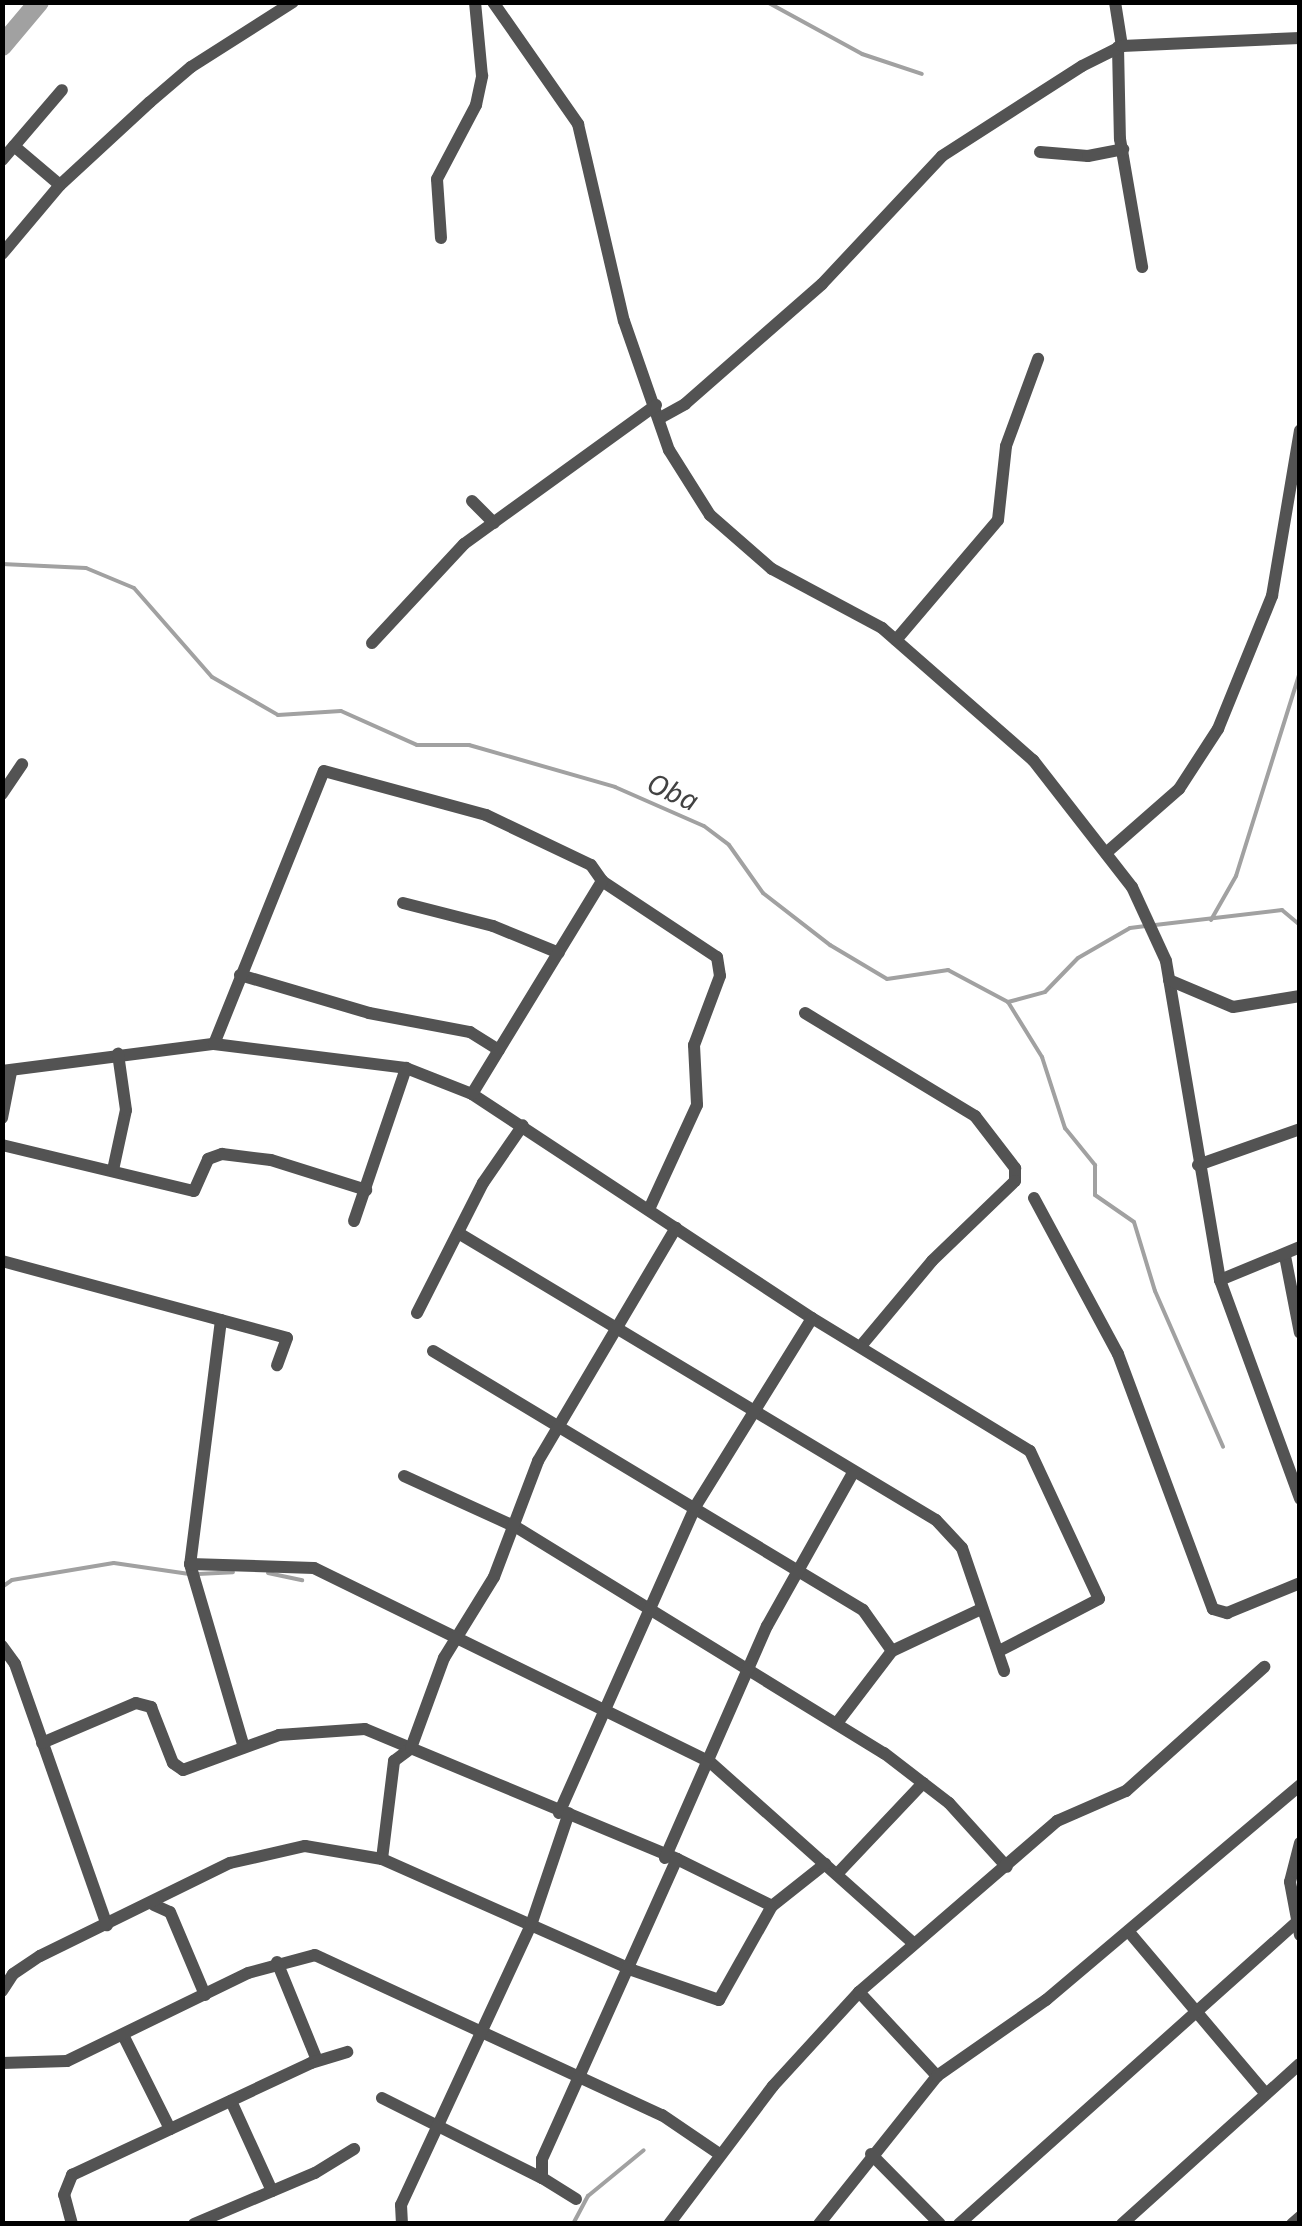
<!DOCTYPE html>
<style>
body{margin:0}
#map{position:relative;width:1302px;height:2226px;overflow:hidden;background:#fff;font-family:"Noto Sans",sans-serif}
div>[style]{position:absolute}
.stream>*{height:4px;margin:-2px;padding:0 2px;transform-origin:2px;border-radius:2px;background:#a1a1a1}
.river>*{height:20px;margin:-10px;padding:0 10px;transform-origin:10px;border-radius:10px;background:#a1a1a1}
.minor>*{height:12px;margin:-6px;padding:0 6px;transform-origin:6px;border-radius:6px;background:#535353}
span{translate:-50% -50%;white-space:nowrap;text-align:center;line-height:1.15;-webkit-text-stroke:9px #fff;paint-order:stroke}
.water-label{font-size:28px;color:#424242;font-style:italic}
.frame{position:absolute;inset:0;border:5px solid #000;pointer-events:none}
</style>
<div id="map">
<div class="stream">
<div style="left:767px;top:2px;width:108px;rotate:28.7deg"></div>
<div style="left:862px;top:54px;width:63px;rotate:18.4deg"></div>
<div style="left:2px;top:564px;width:84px;rotate:2.7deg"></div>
<div style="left:86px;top:568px;width:52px;rotate:22.6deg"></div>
<div style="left:134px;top:588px;width:118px;rotate:48.8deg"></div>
<div style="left:212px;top:677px;width:76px;rotate:29.9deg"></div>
<div style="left:278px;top:715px;width:63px;rotate:-3.6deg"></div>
<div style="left:341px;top:711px;width:83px;rotate:24.1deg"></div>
<div style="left:417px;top:745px;width:52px"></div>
<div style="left:469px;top:745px;width:152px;rotate:16deg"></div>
<div style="left:615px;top:787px;width:97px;rotate:23.7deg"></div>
<div style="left:704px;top:826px;width:31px;rotate:37deg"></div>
<div style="left:729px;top:845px;width:59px;rotate:54.7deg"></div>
<div style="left:763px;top:893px;width:85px;rotate:37.8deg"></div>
<div style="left:830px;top:945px;width:66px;rotate:30.8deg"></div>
<div style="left:887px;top:979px;width:62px;rotate:-8.4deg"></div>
<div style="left:948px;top:970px;width:68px;rotate:28.1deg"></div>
<div style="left:1008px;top:1002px;width:38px;rotate:-15deg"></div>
<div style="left:1045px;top:992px;width:47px;rotate:-45.9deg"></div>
<div style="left:1078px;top:958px;width:60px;rotate:-30deg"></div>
<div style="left:1130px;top:928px;width:16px;rotate:-7deg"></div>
<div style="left:1211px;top:920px;width:51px;rotate:-60.4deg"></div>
<div style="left:1236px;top:876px;width:214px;rotate:-72.6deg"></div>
<div style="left:1155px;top:925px;width:128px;rotate:-6.7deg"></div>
<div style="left:1282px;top:910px;width:23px;rotate:40deg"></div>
<div style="left:1008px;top:1002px;width:65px;rotate:58.3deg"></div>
<div style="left:1042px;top:1057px;width:75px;rotate:72.1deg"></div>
<div style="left:1065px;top:1128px;width:48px;rotate:51deg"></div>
<div style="left:1095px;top:1165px;width:30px;rotate:90deg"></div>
<div style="left:1095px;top:1195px;width:47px;rotate:34.7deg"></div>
<div style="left:1134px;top:1222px;width:72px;rotate:73.1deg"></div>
<div style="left:1155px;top:1291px;width:170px;rotate:66.4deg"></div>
<div style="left:268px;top:1573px;width:35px;rotate:12deg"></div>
<div style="left:198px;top:1574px;width:35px;rotate:-3deg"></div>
<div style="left:2px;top:1587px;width:12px;rotate:-35deg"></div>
<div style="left:12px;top:1580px;width:103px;rotate:-9.5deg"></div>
<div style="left:114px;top:1563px;width:76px;rotate:8.3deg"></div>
<div style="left:573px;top:2224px;width:32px;rotate:-62deg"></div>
<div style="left:588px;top:2196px;width:72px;rotate:-39.4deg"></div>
</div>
<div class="river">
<div style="left:2px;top:46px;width:57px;rotate:-49.9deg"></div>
</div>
<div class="minor">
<div style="left:493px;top:2px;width:149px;rotate:55.1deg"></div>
<div style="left:578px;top:124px;width:202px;rotate:76.9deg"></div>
<div style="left:624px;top:321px;width:137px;rotate:70.8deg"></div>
<div style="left:669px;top:450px;width:77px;rotate:57.8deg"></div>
<div style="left:710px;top:515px;width:82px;rotate:41.1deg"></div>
<div style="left:772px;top:569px;width:125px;rotate:28.2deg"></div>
<div style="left:882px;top:628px;width:201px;rotate:41.2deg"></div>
<div style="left:1033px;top:760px;width:161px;rotate:52.1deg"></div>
<div style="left:1132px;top:887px;width:81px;rotate:65.3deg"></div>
<div style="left:1166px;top:961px;width:324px;rotate:80.4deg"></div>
<div style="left:1220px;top:1280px;width:233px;rotate:69.9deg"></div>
<div style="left:1115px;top:2px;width:45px;rotate:81deg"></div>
<div style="left:1118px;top:47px;width:92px;rotate:88.8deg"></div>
<div style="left:1120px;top:139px;width:130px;rotate:80.2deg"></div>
<div style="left:14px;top:146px;width:60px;rotate:40.3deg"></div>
<div style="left:1040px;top:152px;width:48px;rotate:4.8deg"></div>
<div style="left:1088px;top:156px;width:36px;rotate:-11deg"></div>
<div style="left:2px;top:160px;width:92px;rotate:-49.4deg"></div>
<div style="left:441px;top:238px;width:59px;rotate:-93.9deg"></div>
<div style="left:437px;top:179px;width:84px;rotate:-62.2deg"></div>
<div style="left:476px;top:105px;width:30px;rotate:-78deg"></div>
<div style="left:482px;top:76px;width:74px;rotate:-95.4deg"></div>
<div style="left:2px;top:254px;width:90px;rotate:-50deg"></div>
<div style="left:60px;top:185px;width:122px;rotate:-42.7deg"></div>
<div style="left:150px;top:102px;width:54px;rotate:-40.5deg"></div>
<div style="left:191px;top:67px;width:121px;rotate:-32.5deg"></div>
<div style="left:660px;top:418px;width:29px;rotate:-29deg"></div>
<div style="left:685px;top:404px;width:182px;rotate:-41.2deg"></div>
<div style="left:822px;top:284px;width:175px;rotate:-46.8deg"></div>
<div style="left:942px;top:156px;width:166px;rotate:-32.7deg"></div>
<div style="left:1082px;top:66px;width:45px;rotate:-26.6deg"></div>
<div style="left:1122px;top:46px;width:178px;rotate:-2.6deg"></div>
<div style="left:472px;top:501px;width:31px;rotate:45deg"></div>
<div style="left:896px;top:640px;width:157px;rotate:-49.6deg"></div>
<div style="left:998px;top:520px;width:74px;rotate:-83.8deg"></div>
<div style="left:1006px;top:446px;width:93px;rotate:-69.8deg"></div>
<div style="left:372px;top:643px;width:135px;rotate:-47.1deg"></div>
<div style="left:464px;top:544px;width:237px;rotate:-35.9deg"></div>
<div style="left:2px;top:794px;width:36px;rotate:-56deg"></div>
<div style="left:1106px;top:853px;width:97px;rotate:-41.2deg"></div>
<div style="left:1179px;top:789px;width:72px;rotate:-57deg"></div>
<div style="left:1218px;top:729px;width:144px;rotate:-67.9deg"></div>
<div style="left:1272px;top:596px;width:168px;rotate:-80.4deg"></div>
<div style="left:403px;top:903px;width:93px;rotate:14.3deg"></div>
<div style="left:493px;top:926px;width:71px;rotate:22.2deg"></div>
<div style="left:240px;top:975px;width:134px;rotate:16.4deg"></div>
<div style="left:369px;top:1013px;width:103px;rotate:10.7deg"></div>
<div style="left:470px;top:1032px;width:34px;rotate:32deg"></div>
<div style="left:1169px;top:980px;width:69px;rotate:22.9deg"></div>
<div style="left:1233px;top:1007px;width:68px;rotate:-9.3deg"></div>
<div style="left:805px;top:1013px;width:199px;rotate:31.2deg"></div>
<div style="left:975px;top:1116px;width:66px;rotate:52.4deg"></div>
<div style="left:1015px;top:1168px;width:13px;rotate:90deg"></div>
<div style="left:1015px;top:1181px;width:115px;rotate:136.1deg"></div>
<div style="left:932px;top:1261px;width:111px;rotate:129.9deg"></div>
<div style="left:214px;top:1044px;width:294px;rotate:-68.1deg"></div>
<div style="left:324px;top:771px;width:168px;rotate:15.2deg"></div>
<div style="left:486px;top:815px;width:116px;rotate:25.5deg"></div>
<div style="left:591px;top:865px;width:19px;rotate:55deg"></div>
<div style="left:602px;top:881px;width:138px;rotate:33.5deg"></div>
<div style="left:717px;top:957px;width:19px;rotate:81deg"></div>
<div style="left:720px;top:976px;width:74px;rotate:110.6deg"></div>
<div style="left:694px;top:1045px;width:60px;rotate:87.1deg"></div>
<div style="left:697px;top:1105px;width:112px;rotate:114.7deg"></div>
<div style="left:2px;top:1071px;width:214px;rotate:-7.3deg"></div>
<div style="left:214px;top:1044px;width:193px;rotate:7.1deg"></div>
<div style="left:406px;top:1068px;width:71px;rotate:21.5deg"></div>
<div style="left:472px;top:1094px;width:407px;rotate:33.4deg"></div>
<div style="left:812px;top:1318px;width:255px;rotate:31.4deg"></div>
<div style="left:1030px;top:1451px;width:163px;rotate:65deg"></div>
<div style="left:1099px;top:1599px;width:110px;rotate:152.5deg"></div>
<div style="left:472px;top:1094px;width:250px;rotate:-58.6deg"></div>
<div style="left:2px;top:1118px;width:47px;rotate:-78.9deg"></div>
<div style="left:2px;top:1145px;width:197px;rotate:13.5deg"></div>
<div style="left:194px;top:1191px;width:35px;rotate:-66deg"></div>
<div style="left:208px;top:1159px;width:15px;rotate:-20deg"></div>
<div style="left:222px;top:1154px;width:49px;rotate:7deg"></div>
<div style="left:271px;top:1160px;width:100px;rotate:17.5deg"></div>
<div style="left:1198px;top:1165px;width:108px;rotate:-19.4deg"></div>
<div style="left:113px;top:1170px;width:61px;rotate:-77.8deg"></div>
<div style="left:126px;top:1110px;width:57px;rotate:-98.1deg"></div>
<div style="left:1034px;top:1198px;width:177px;rotate:61.7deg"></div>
<div style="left:1118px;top:1354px;width:272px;rotate:69.6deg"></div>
<div style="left:1213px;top:1609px;width:15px;rotate:16deg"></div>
<div style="left:1227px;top:1613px;width:79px;rotate:-22.3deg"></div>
<div style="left:354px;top:1221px;width:162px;rotate:-71.2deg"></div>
<div style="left:460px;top:1234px;width:555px;rotate:31deg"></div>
<div style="left:936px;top:1520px;width:38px;rotate:47deg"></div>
<div style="left:962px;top:1548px;width:130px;rotate:71.1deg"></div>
<div style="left:1285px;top:1256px;width:78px;rotate:79deg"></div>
<div style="left:2px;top:1261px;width:295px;rotate:15.1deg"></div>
<div style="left:287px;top:1338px;width:29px;rotate:110deg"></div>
<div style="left:1220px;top:1280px;width:87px;rotate:-22.4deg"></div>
<div style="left:417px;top:1313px;width:146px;rotate:-63.1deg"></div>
<div style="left:483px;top:1183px;width:70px;rotate:-55.4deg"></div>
<div style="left:221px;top:1320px;width:246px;rotate:97.2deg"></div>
<div style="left:190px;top:1564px;width:191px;rotate:73.6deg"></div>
<div style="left:433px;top:1351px;width:502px;rotate:31.06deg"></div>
<div style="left:863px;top:1610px;width:50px;rotate:54.7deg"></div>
<div style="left:404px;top:1476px;width:123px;rotate:24.5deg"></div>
<div style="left:516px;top:1527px;width:432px;rotate:31.6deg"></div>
<div style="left:884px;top:1753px;width:82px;rotate:37.6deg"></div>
<div style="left:949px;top:1803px;width:86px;rotate:47.8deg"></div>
<div style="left:190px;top:1564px;width:124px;rotate:1.8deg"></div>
<div style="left:314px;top:1568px;width:441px;rotate:26.1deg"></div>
<div style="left:710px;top:1762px;width:272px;rotate:41.7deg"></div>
<div style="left:2px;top:1646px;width:22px;rotate:54deg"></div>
<div style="left:15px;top:1664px;width:277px;rotate:70.6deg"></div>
<div style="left:837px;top:1723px;width:91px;rotate:-52.6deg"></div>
<div style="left:892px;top:1651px;width:96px;rotate:-25.2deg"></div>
<div style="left:42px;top:1743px;width:102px;rotate:-23.1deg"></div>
<div style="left:136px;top:1703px;width:16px;rotate:15deg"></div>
<div style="left:151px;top:1707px;width:60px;rotate:68.6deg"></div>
<div style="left:173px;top:1763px;width:12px;rotate:35deg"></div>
<div style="left:183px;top:1770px;width:102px;rotate:-20deg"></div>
<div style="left:279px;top:1735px;width:86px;rotate:-4deg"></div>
<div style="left:365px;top:1729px;width:338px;rotate:22.6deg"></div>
<div style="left:677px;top:1859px;width:106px;rotate:26.3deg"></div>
<div style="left:559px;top:1813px;width:335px;rotate:-66deg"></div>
<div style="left:695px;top:1507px;width:222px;rotate:-58.2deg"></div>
<div style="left:1300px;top:1843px;width:40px;rotate:104.4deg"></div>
<div style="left:1290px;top:1882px;width:54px;rotate:79.3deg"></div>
<div style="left:665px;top:1858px;width:253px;rotate:-66.3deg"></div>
<div style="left:767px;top:1626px;width:176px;rotate:-60.7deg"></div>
<div style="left:382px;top:1859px;width:99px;rotate:-83deg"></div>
<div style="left:394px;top:1761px;width:21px;rotate:-37deg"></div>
<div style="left:411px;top:1748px;width:96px;rotate:-69.9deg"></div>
<div style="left:444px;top:1658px;width:95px;rotate:-58.3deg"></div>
<div style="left:494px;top:1577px;width:124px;rotate:-69.2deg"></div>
<div style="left:538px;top:1461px;width:271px;rotate:-59.4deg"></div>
<div style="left:838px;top:1873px;width:124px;rotate:-46.6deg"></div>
<div style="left:154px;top:1905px;width:17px;rotate:24deg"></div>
<div style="left:170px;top:1912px;width:90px;rotate:67.1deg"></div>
<div style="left:1129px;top:1932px;width:211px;rotate:49.8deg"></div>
<div style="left:277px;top:1962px;width:106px;rotate:67.8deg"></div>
<div style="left:2px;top:1991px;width:20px;rotate:-57deg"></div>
<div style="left:13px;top:1974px;width:32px;rotate:-34deg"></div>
<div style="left:40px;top:1956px;width:212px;rotate:-26.1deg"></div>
<div style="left:230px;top:1863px;width:77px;rotate:-12.8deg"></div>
<div style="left:305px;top:1846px;width:78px;rotate:9.6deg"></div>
<div style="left:382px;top:1859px;width:274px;rotate:23.9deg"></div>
<div style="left:632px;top:1970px;width:92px;rotate:19deg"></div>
<div style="left:719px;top:2000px;width:108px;rotate:-60.6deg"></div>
<div style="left:772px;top:1906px;width:68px;rotate:-38.4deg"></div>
<div style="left:859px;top:1992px;width:115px;rotate:47.1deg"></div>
<div style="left:124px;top:2037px;width:103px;rotate:63.4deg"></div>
<div style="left:2px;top:2063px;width:65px;rotate:-1.8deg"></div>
<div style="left:67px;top:2061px;width:201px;rotate:-25.9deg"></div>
<div style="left:248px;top:1973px;width:69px;rotate:-15deg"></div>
<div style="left:315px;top:1955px;width:382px;rotate:24.8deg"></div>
<div style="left:662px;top:2115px;width:68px;rotate:34.2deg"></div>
<div style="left:382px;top:2098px;width:179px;rotate:26.6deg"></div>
<div style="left:231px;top:2101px;width:99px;rotate:65.5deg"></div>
<div style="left:871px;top:2154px;width:98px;rotate:45.4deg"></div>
<div style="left:576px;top:2199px;width:40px;rotate:-148deg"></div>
<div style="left:542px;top:2178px;width:19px;rotate:-90deg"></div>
<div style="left:542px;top:2159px;width:329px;rotate:-65.8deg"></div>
<div style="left:72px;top:2224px;width:30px;rotate:-105deg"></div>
<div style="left:64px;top:2195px;width:22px;rotate:-68deg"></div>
<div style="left:72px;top:2175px;width:264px;rotate:-25.1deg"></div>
<div style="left:311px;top:2063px;width:38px;rotate:-17deg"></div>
<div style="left:194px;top:2224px;width:131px;rotate:-22.9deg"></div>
<div style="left:315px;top:2173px;width:46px;rotate:-31.6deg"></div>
<div style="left:402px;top:2224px;width:19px;rotate:-93deg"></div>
<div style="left:401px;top:2205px;width:309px;rotate:-65.1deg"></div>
<div style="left:531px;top:1925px;width:118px;rotate:-71.3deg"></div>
<div style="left:669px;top:2224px;width:173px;rotate:-53deg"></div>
<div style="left:773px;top:2086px;width:127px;rotate:-47.5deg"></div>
<div style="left:859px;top:1992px;width:262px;rotate:-40.8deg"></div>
<div style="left:1057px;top:1821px;width:75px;rotate:-23.5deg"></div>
<div style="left:1126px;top:1791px;width:186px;rotate:-41.9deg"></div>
<div style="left:819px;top:2224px;width:189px;rotate:-51.4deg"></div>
<div style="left:937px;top:2076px;width:133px;rotate:-34.9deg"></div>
<div style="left:1046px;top:2000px;width:333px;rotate:-40.2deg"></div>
<div style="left:959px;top:2224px;width:457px;rotate:-41.8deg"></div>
<div style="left:1122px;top:2224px;width:239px;rotate:-42deg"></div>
<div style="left:1292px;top:2224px;width:11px;rotate:-41deg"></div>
</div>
<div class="water-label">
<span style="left:673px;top:791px;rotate:24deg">Oba</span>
</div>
<div class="frame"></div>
</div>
